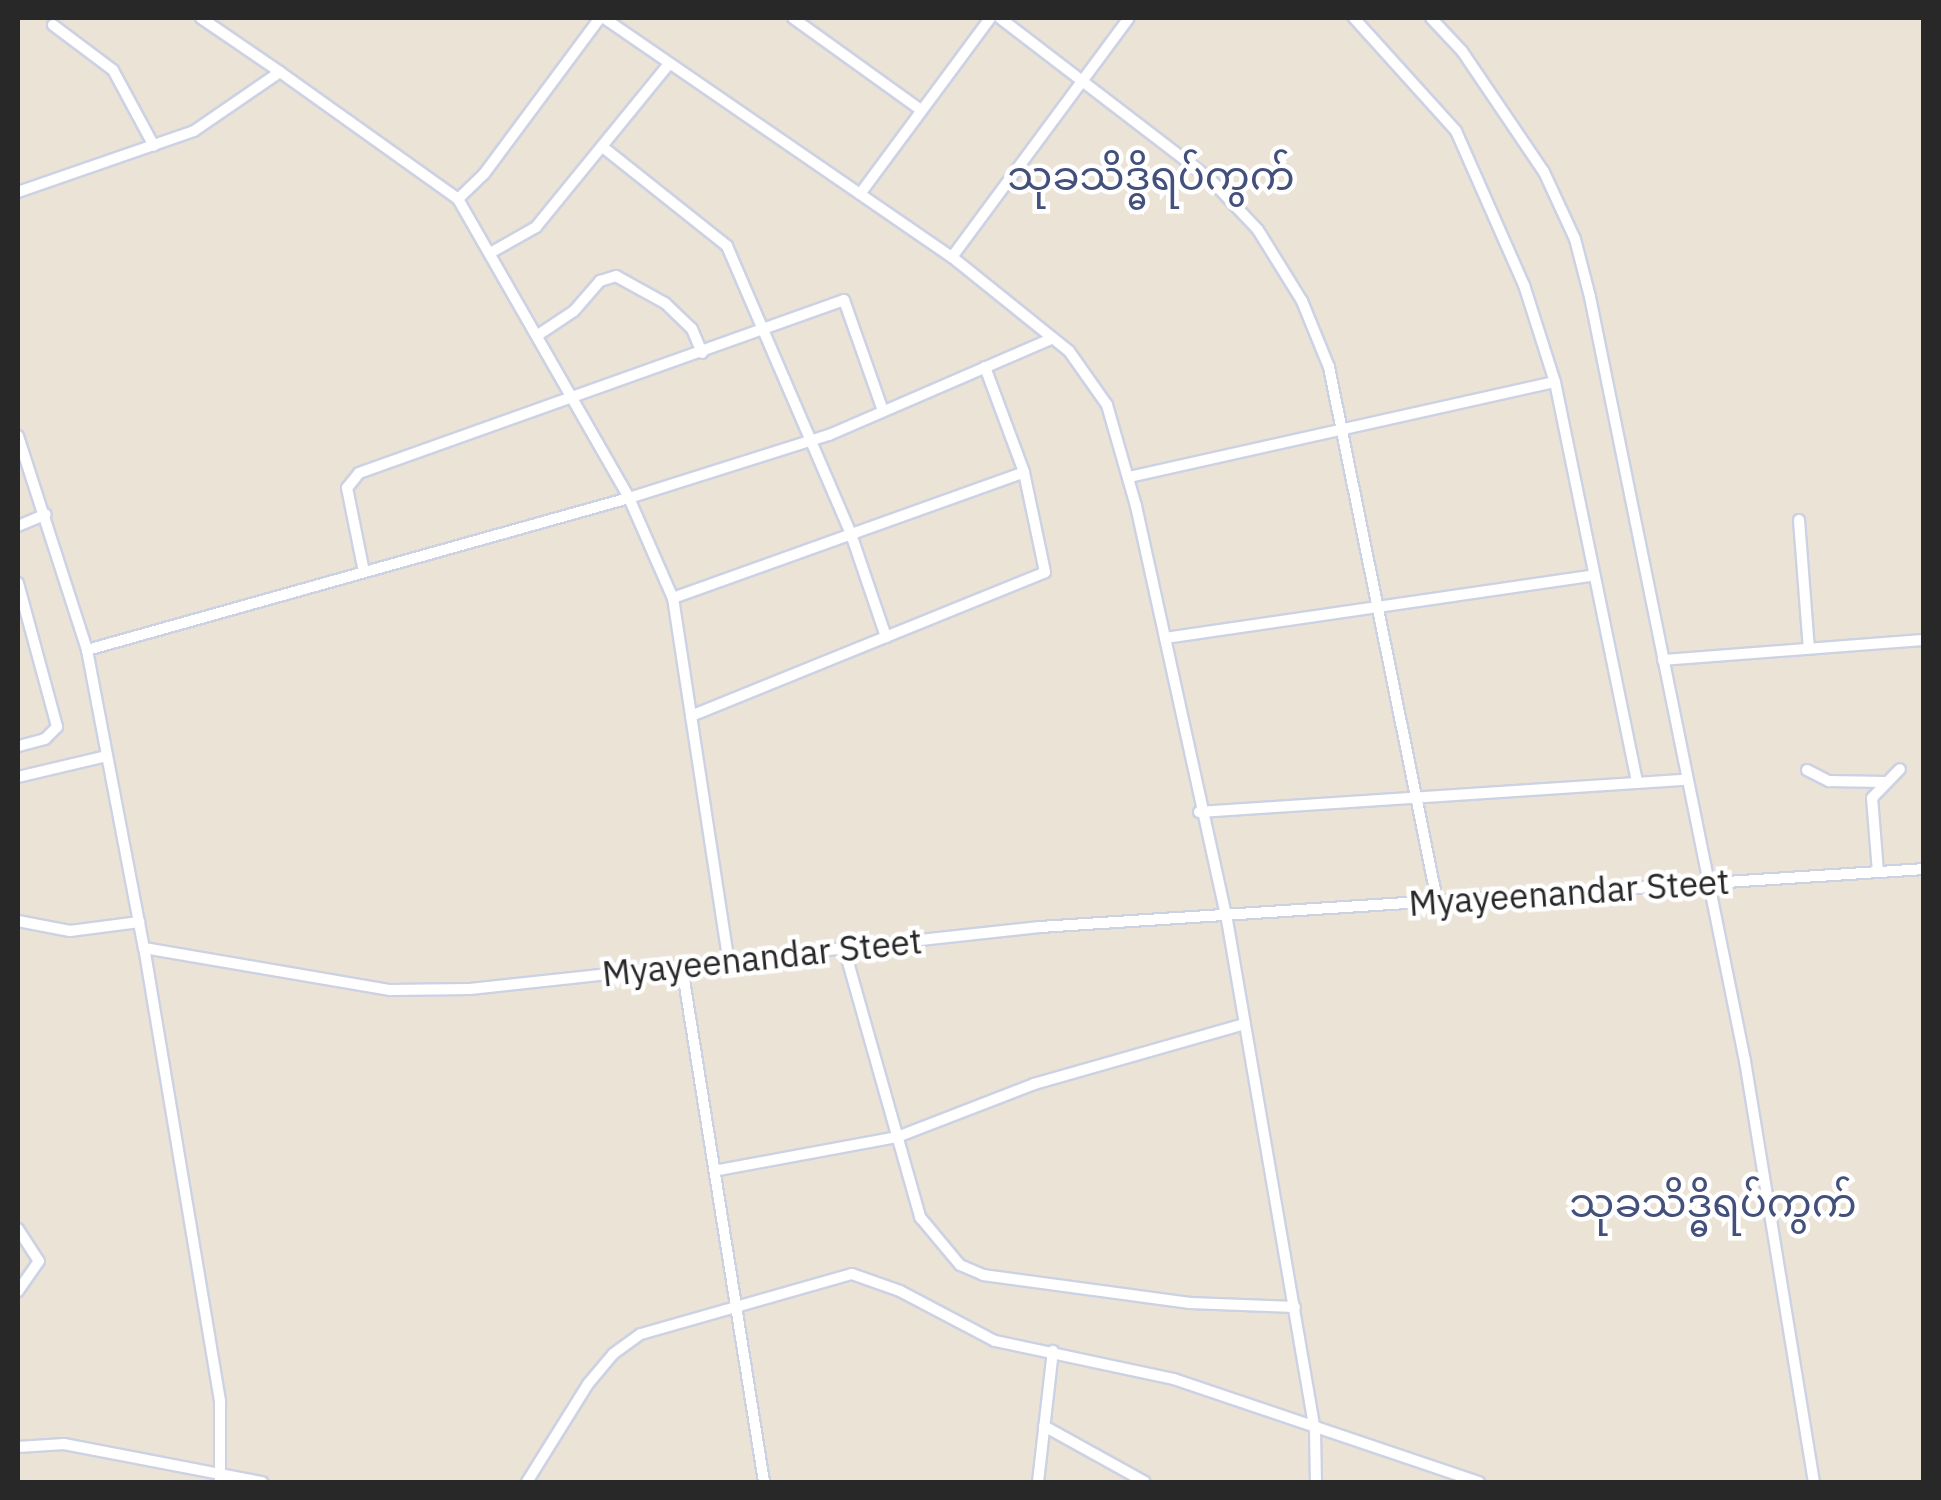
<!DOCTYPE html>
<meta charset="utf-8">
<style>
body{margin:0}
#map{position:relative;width:1941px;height:1500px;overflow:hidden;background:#ece3d7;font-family:"IBM Plex Sans","Noto Sans Myanmar",sans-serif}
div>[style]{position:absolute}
.roads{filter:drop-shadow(2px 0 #cdd2e3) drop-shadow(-2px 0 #cdd2e3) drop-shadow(0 2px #cdd2e3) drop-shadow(0 -2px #cdd2e3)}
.minor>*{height:10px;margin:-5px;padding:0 5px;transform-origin:5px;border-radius:5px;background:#fff}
span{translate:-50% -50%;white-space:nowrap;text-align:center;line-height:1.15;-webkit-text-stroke:9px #fff;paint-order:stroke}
.street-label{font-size:35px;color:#282828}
.quarter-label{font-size:40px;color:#44507c}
.frame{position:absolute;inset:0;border:20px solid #282828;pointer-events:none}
</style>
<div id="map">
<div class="roads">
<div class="minor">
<div style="left:201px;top:18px;width:96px;rotate:34.4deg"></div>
<div style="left:604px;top:18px;width:422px;rotate:34.5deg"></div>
<div style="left:952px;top:257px;width:150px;rotate:38.8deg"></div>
<div style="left:1069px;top:351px;width:66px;rotate:54.9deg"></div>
<div style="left:1107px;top:405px;width:105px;rotate:74deg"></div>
<div style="left:1136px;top:506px;width:418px;rotate:77.6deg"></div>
<div style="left:1226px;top:914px;width:525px;rotate:80.23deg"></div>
<div style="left:1315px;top:1431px;width:51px;rotate:88.9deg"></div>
<div style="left:793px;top:18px;width:158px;rotate:35.7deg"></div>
<div style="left:1000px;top:18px;width:265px;rotate:37.5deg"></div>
<div style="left:1210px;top:179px;width:70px;rotate:46.7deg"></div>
<div style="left:1258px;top:230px;width:84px;rotate:58.2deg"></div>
<div style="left:1302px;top:301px;width:71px;rotate:67.8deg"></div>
<div style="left:1329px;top:367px;width:544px;rotate:78.55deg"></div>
<div style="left:1354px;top:18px;width:152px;rotate:47.9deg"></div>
<div style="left:1456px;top:131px;width:168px;rotate:66.2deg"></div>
<div style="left:1524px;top:285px;width:102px;rotate:72.3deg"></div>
<div style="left:1555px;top:382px;width:409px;rotate:78.4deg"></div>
<div style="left:1431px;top:18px;width:45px;rotate:46.8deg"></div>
<div style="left:1462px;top:51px;width:146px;rotate:55.9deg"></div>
<div style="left:1544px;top:172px;width:74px;rotate:65.2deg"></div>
<div style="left:1575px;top:239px;width:60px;rotate:75.5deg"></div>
<div style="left:1590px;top:297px;width:780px;rotate:78.53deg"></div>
<div style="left:1745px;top:1061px;width:427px;rotate:80.7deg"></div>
<div style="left:53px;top:25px;width:75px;rotate:36.9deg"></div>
<div style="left:113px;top:70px;width:86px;rotate:61.7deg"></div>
<div style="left:604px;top:148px;width:157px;rotate:38.5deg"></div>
<div style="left:727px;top:246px;width:314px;rotate:66.7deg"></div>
<div style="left:851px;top:534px;width:109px;rotate:71.2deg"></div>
<div style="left:18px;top:192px;width:186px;rotate:-19.1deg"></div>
<div style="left:194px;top:131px;width:104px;rotate:-34.5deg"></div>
<div style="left:280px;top:72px;width:219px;rotate:35.5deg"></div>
<div style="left:458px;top:199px;width:344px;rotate:60.2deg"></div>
<div style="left:629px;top:498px;width:109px;rotate:66.3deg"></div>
<div style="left:673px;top:598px;width:368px;rotate:81.3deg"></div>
<div style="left:860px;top:194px;width:219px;rotate:-53.5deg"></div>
<div style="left:458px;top:199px;width:36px;rotate:-44deg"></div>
<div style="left:484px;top:174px;width:194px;rotate:-53.4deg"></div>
<div style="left:492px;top:252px;width:51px;rotate:-29.6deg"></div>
<div style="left:536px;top:227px;width:210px;rotate:-50.8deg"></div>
<div style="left:952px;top:257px;width:297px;rotate:-53.5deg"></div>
<div style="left:538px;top:335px;width:43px;rotate:-33.7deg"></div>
<div style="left:574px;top:311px;width:40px;rotate:-49deg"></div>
<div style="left:600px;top:281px;width:17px;rotate:-17deg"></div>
<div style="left:616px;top:276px;width:56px;rotate:28.9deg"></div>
<div style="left:665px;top:303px;width:37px;rotate:44deg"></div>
<div style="left:692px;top:329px;width:26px;rotate:67deg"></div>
<div style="left:18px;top:436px;width:225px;rotate:72.1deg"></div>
<div style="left:87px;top:650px;width:303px;rotate:79.2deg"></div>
<div style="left:1129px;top:477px;width:436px;rotate:-12.6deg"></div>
<div style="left:1799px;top:520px;width:129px;rotate:85.6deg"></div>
<div style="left:18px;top:526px;width:30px;rotate:-23deg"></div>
<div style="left:364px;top:572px;width:86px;rotate:-101.4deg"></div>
<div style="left:347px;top:488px;width:19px;rotate:-51deg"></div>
<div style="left:359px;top:473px;width:515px;rotate:-19.63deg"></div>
<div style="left:844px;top:300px;width:118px;rotate:70.6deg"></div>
<div style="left:18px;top:583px;width:149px;rotate:74.8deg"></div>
<div style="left:57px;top:727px;width:17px;rotate:135deg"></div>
<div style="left:45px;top:739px;width:28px;rotate:165deg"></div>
<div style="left:673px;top:598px;width:373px;rotate:-19.7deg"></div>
<div style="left:1165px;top:638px;width:431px;rotate:-8.3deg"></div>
<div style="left:87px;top:650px;width:563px;rotate:-15.67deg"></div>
<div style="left:629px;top:498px;width:210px;rotate:-17.5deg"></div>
<div style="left:829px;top:435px;width:244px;rotate:-23.4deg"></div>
<div style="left:1663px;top:660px;width:262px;rotate:-4.4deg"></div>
<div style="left:691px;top:716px;width:382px;rotate:-22.1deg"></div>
<div style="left:1045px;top:572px;width:102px;rotate:-101.9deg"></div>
<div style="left:1024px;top:472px;width:112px;rotate:-110.4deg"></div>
<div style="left:1807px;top:770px;width:25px;rotate:27deg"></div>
<div style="left:1829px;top:781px;width:55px;rotate:1deg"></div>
<div style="left:18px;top:777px;width:91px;rotate:-13.3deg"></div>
<div style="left:1199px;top:812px;width:487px;rotate:-3.8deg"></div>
<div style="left:1878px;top:872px;width:74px;rotate:-94.6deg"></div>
<div style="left:1872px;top:798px;width:40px;rotate:-46deg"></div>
<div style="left:18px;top:921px;width:53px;rotate:10.9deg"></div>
<div style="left:70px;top:931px;width:70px;rotate:-7.4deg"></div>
<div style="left:844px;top:948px;width:280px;rotate:74.2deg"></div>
<div style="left:920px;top:1217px;width:62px;rotate:50.2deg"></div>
<div style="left:960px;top:1265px;width:25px;rotate:23deg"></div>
<div style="left:983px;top:1275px;width:209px;rotate:7.7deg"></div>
<div style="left:1190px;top:1303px;width:105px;rotate:2.2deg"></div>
<div style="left:682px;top:967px;width:521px;rotate:80.95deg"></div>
<div style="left:719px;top:1170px;width:181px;rotate:-10.5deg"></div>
<div style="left:897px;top:1137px;width:147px;rotate:-21.1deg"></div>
<div style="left:1034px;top:1084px;width:218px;rotate:-15.9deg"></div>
<div style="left:18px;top:1229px;width:38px;rotate:57deg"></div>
<div style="left:39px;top:1261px;width:37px;rotate:125deg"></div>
<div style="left:1044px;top:1426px;width:115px;rotate:29deg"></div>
<div style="left:18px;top:1447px;width:46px;rotate:-3.7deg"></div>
<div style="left:64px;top:1444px;width:202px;rotate:10.9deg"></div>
<div style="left:220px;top:1482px;width:81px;rotate:-90deg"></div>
<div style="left:220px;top:1401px;width:459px;rotate:-99.5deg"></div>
<div style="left:144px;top:948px;width:250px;rotate:9.7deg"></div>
<div style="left:390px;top:990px;width:80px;rotate:-0.7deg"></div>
<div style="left:470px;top:989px;width:573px;rotate:-6.21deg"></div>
<div style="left:1040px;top:927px;width:886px;rotate:-3.75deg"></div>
<div style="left:527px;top:1482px;width:115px;rotate:-58.1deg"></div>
<div style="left:588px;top:1384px;width:39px;rotate:-50deg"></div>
<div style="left:613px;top:1354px;width:34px;rotate:-36deg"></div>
<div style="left:641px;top:1334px;width:219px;rotate:-15.9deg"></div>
<div style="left:852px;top:1274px;width:51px;rotate:19.5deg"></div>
<div style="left:900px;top:1291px;width:107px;rotate:27.8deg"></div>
<div style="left:995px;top:1341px;width:183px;rotate:12deg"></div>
<div style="left:1174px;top:1379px;width:322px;rotate:18.7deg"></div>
<div style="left:1038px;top:1482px;width:132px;rotate:-83.5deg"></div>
</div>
</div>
<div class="street-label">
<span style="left:1569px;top:892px;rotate:-4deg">Myayeenandar Steet</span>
<span style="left:762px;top:957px;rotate:-6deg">Myayeenandar Steet</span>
</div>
<div class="quarter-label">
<span style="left:1151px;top:175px">သုခသိဒ္ဓိရပ်ကွက်</span>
<span style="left:1713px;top:1202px">သုခသိဒ္ဓိရပ်ကွက်</span>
</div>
<div class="frame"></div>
</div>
